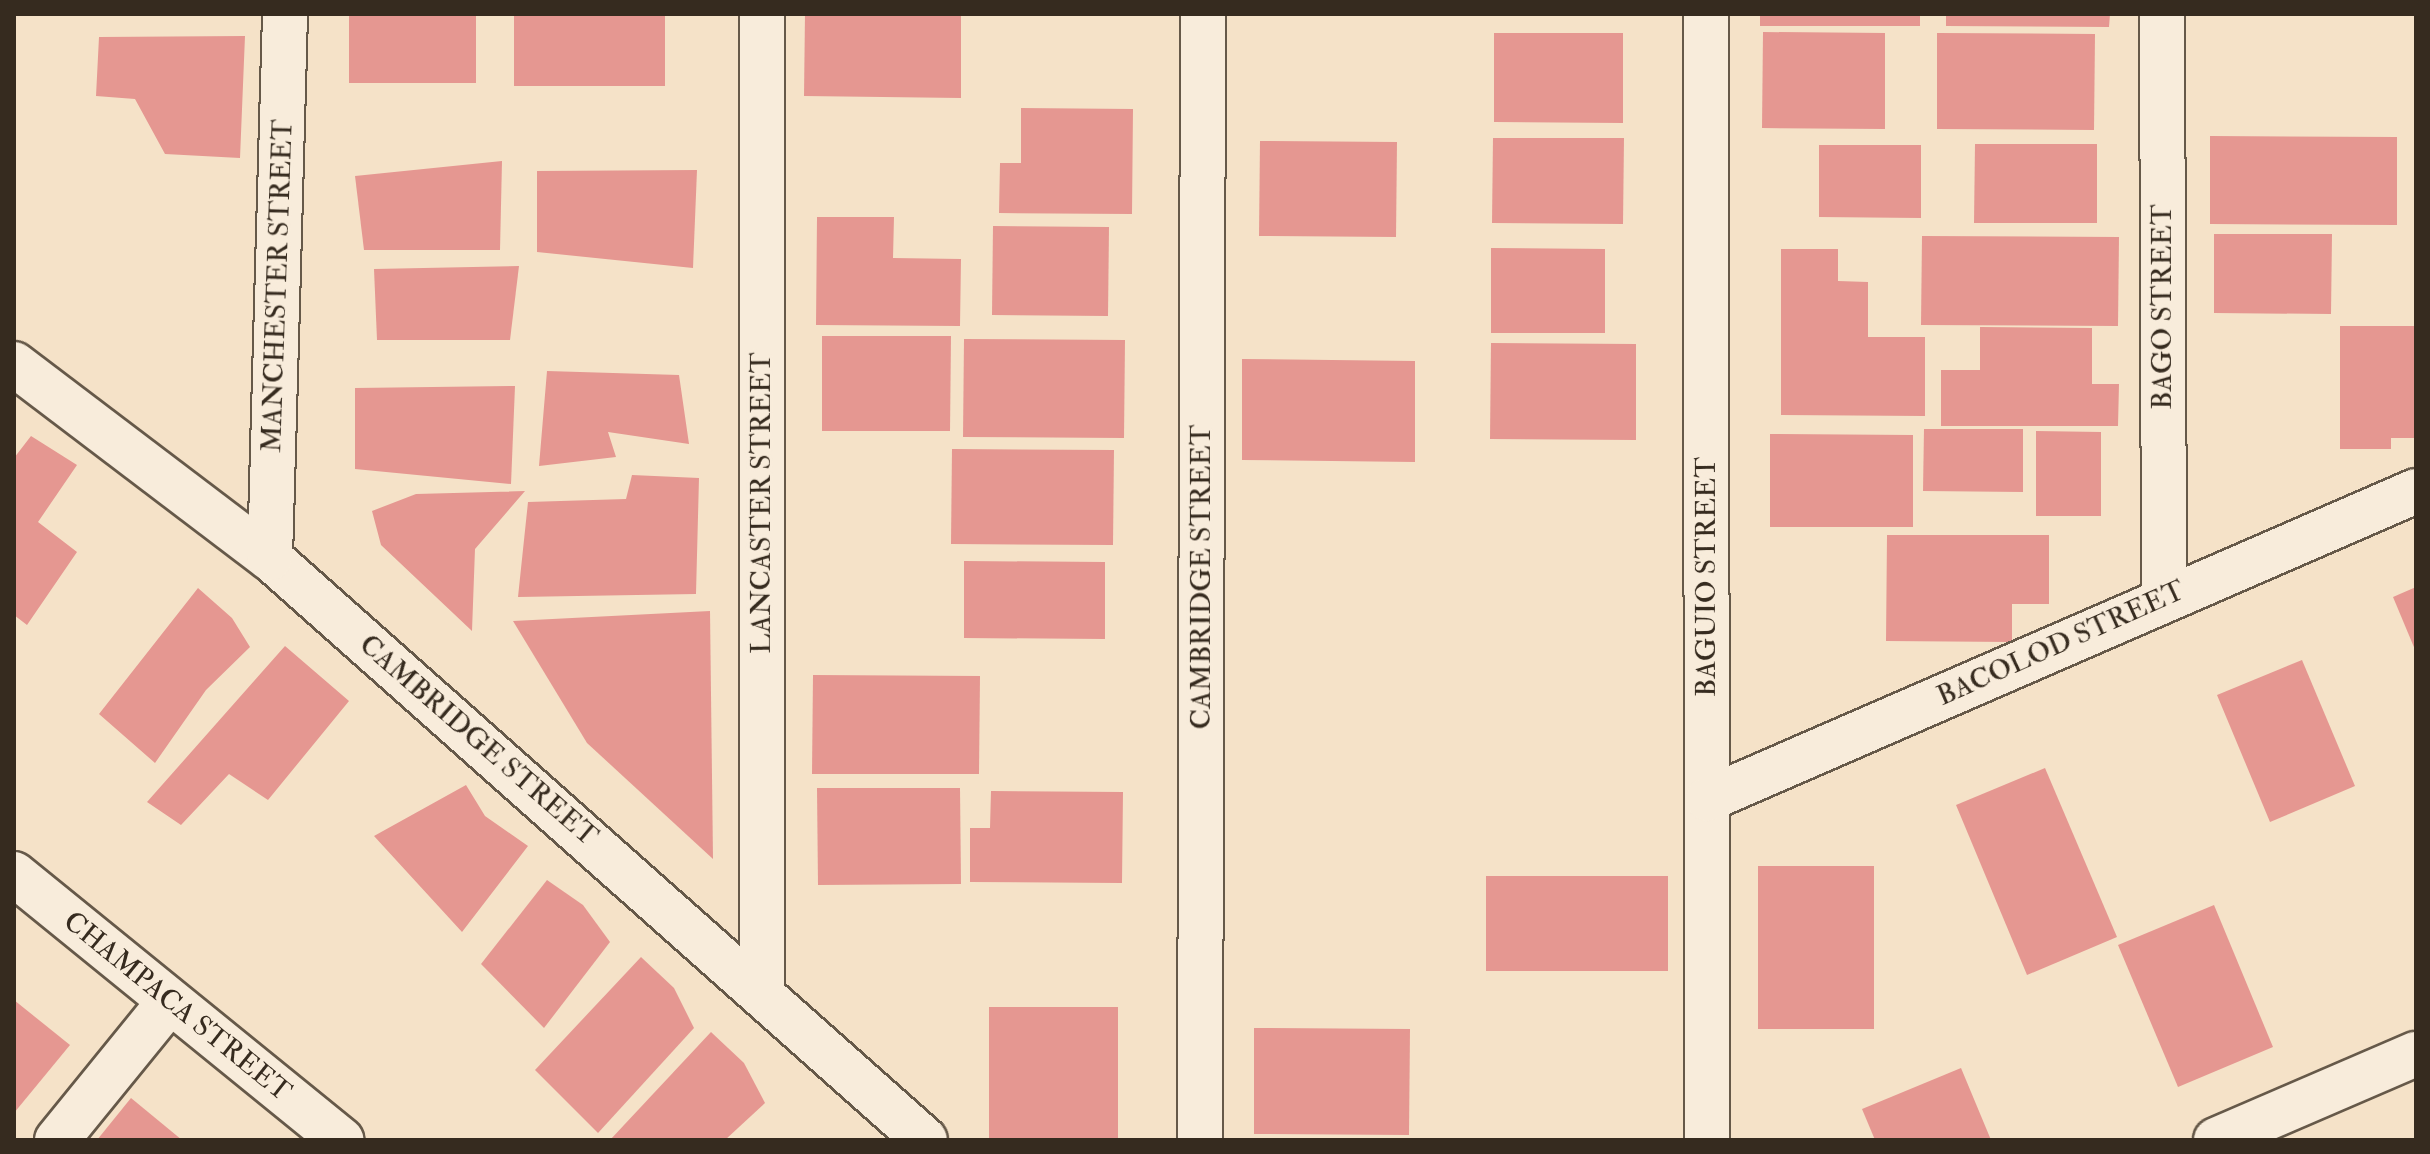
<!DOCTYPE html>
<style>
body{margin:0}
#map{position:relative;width:2430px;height:1154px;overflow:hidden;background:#f5e2c8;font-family:"IM FELL Double Pica",serif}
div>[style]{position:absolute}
.building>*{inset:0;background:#e59791}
.roads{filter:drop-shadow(2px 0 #665949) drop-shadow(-2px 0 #665949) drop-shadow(0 2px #665949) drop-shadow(0 -2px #665949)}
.minor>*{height:44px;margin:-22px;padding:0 22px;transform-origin:22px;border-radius:22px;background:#f8ecdb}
span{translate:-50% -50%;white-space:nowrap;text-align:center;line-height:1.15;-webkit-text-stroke:6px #f8ecdb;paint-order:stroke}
.street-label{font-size:28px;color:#362b1f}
.frame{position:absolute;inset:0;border:16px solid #362b1f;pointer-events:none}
</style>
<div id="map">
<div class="building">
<div style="clip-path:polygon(349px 14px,476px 14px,476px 83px,349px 83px)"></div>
<div style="clip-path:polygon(514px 14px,665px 14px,665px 86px,514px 86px)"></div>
<div style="clip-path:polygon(805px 14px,961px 14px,961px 98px,804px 96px)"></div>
<div style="clip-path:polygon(1760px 14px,1920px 14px,1920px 26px,1760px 26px)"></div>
<div style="clip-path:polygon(1946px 14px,2110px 14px,2109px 27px,1946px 26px)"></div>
<div style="clip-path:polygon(1763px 32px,1885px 33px,1885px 129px,1762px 128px)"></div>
<div style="clip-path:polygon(1494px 33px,1623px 33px,1623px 123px,1494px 122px)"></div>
<div style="clip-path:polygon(1937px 33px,2095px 34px,2094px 130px,1937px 129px)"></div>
<div style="clip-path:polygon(245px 36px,240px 158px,165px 154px,135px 99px,96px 96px,99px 37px)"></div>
<div style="clip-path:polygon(1021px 108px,1133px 109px,1132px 214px,999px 213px,1000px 163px,1021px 163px)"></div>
<div style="clip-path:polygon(2210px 136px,2397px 137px,2397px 225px,2210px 224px)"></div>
<div style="clip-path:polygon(1493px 138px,1624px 138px,1623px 224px,1492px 223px)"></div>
<div style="clip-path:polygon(1260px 141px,1397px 142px,1396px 237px,1259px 236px)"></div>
<div style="clip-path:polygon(1975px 144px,2097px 144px,2097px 223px,1974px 223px)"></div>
<div style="clip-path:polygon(1819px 145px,1921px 145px,1921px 218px,1819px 217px)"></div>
<div style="clip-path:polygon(502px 161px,500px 250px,364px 250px,355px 176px)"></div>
<div style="clip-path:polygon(697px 170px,693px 268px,537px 252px,537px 171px)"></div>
<div style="clip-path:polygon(817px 217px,894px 217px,893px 258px,961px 259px,960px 326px,816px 325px)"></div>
<div style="clip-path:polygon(993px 226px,1109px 227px,1108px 316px,992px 315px)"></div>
<div style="clip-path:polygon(2214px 234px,2332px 234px,2331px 314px,2214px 313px)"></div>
<div style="clip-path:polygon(1922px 236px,2119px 237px,2118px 326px,1921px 325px)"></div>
<div style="clip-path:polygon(1491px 248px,1605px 249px,1605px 333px,1491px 333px)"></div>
<div style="clip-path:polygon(1781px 249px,1838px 249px,1838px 281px,1868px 282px,1868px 337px,1925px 337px,1925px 416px,1781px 415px)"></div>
<div style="clip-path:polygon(519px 266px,510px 340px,377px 340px,374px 269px)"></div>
<div style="clip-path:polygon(2340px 326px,2416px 326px,2416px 438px,2391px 438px,2391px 449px,2340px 449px)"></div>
<div style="clip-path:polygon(1980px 327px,2092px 328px,2092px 384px,2119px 384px,2118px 426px,1941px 426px,1941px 370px,1980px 370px)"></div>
<div style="clip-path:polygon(822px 336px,951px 336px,950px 431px,822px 431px)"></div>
<div style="clip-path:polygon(964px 339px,1125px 340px,1124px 438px,963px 437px)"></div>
<div style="clip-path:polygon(1491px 343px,1636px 344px,1636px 440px,1490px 439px)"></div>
<div style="clip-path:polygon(1242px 359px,1415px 361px,1415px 462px,1242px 460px)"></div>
<div style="clip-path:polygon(547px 371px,679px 375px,689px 444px,608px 432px,616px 457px,539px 466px)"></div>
<div style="clip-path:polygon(515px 386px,511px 484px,355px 469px,355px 388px)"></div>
<div style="clip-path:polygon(1924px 429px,2023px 429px,2023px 492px,1923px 491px)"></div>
<div style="clip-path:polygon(2036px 431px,2101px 432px,2101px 516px,2036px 516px)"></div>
<div style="clip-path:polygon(1770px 434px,1913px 435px,1913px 527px,1770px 527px)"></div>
<div style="clip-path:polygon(31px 436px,77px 465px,38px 522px,77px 552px,27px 625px,14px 615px,14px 458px)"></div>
<div style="clip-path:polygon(952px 449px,1114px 450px,1113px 545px,951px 544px)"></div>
<div style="clip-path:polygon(632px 475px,699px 478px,696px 594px,518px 597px,528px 502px,626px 499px)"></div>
<div style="clip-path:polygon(525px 491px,475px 549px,472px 631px,381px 545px,372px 511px,416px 494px)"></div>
<div style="clip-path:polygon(1887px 535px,2049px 535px,2049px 604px,2012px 604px,2012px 642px,1886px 641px)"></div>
<div style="clip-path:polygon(964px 561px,1105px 562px,1105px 639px,964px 638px)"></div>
<div style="clip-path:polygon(2416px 587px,2416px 652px,2393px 597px)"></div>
<div style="clip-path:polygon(198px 588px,232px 618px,250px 647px,206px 690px,155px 763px,99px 714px)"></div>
<div style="clip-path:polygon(710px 611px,713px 859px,587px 743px,513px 621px)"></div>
<div style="clip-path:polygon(285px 646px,349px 701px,268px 800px,229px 774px,181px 825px,147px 802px)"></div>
<div style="clip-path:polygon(2302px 660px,2355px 786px,2270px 822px,2217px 695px)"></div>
<div style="clip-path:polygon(813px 675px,980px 676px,979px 774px,812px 774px)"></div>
<div style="clip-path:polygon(2045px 768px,2117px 937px,2027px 975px,1956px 805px)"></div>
<div style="clip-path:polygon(466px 785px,485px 816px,528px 846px,462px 932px,374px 836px)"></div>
<div style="clip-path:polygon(817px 788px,960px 788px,961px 884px,818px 885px)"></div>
<div style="clip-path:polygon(991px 791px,1123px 792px,1122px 883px,970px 882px,970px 828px,990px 828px)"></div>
<div style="clip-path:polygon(1758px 866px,1874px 866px,1874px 1029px,1758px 1029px)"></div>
<div style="clip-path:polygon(1486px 876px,1668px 876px,1668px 971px,1486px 971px)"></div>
<div style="clip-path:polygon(547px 880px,583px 905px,610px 942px,544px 1028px,481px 964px)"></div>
<div style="clip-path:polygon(2214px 905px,2273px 1047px,2178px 1087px,2118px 945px)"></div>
<div style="clip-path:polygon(641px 957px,674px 988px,694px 1028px,598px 1133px,535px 1070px)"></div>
<div style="clip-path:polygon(14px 1000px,70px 1045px,14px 1113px)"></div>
<div style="clip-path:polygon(989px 1007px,1118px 1007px,1118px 1140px,989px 1140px)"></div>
<div style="clip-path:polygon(1254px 1028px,1410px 1029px,1409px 1135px,1254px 1134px)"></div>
<div style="clip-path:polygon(711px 1032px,744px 1063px,765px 1103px,725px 1140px,610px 1140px)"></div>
<div style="clip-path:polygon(1961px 1068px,1991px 1140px,1875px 1140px,1862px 1109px)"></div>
<div style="clip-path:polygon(131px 1098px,182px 1140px,97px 1140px)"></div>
</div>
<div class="roads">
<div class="minor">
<div style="left:762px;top:14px;width:978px;rotate:90deg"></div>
<div style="left:1706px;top:14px;width:1126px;rotate:89.95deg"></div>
<div style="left:2162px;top:14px;width:585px;rotate:89.8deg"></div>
<div style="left:14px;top:364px;width:321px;rotate:37.2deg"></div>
<div style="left:270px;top:558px;width:876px;rotate:41.62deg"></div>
<div style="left:270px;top:558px;width:544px;rotate:-88.42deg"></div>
<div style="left:1708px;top:799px;width:772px;rotate:-23.51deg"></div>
<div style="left:14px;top:874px;width:422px;rotate:39.1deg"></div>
<div style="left:57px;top:1140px;width:178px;rotate:-50.9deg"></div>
<div style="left:1200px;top:1140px;width:1126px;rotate:-89.85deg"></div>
<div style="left:2216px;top:1140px;width:218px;rotate:-23.3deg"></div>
</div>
</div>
<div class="street-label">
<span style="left:278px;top:286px;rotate:-88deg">MANCHESTER STREET</span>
<span style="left:2163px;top:307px;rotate:-90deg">BAGO STREET</span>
<span style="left:762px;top:503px;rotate:-90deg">LANCASTER STREET</span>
<span style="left:1202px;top:577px;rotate:-90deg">CAMBRIDGE STREET</span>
<span style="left:1707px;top:577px;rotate:-90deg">BAGUIO STREET</span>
<span style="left:2061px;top:644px;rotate:-24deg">BACOLOD STREET</span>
<span style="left:478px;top:741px;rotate:41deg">CAMBRIDGE STREET</span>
<span style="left:177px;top:1007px;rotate:39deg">CHAMPACA STREET</span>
</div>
<div class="frame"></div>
</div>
